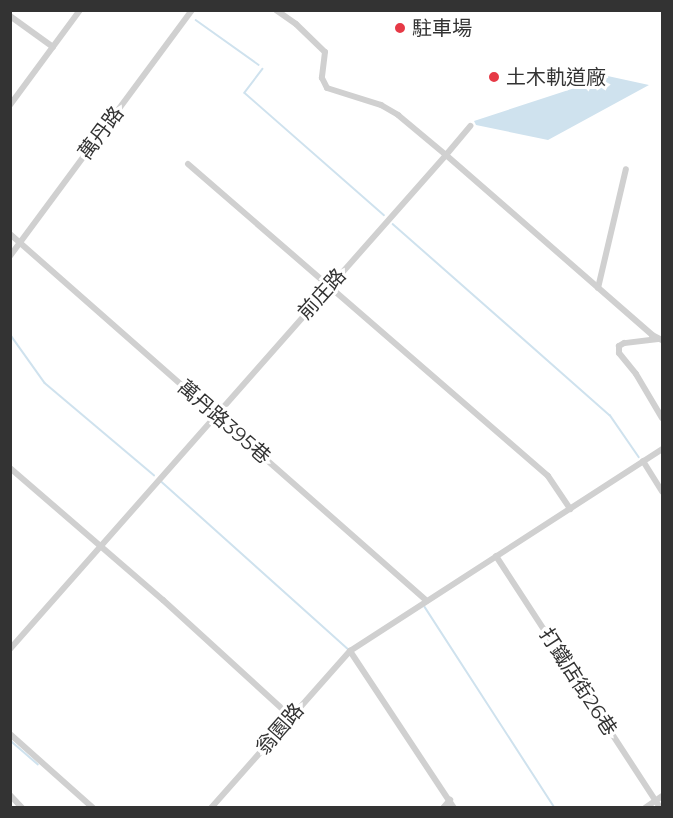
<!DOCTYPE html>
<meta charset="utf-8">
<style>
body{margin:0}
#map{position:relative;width:673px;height:818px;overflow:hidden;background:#fff;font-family:Montserrat,"Noto Sans TC",sans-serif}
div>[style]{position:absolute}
.water>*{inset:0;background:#cfe2ee}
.stream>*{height:1.5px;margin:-0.75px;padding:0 0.75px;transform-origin:0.75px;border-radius:0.75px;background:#cfe2ee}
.minor>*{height:6px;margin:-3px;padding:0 3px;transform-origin:3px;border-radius:3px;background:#d0d0d0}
.dots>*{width:16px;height:16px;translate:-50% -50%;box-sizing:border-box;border:3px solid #fff;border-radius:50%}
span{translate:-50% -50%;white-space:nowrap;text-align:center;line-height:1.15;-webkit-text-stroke:6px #fff;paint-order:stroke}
.poi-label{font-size:20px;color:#333}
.left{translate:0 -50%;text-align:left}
.street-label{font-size:20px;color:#333}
.frame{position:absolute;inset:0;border:12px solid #333;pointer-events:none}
</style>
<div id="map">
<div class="water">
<div style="clip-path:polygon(603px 75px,649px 85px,548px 140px,476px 125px,474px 121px,590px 83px,589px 78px)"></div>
</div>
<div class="stream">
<div style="left:196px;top:20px;width:77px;rotate:35.5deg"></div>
<div style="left:263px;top:69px;width:30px;rotate:127deg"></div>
<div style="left:245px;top:93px;width:185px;rotate:41.3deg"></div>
<div style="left:393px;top:224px;width:289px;rotate:41.4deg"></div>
<div style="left:610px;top:415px;width:51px;rotate:55.4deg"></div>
<div style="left:10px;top:334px;width:60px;rotate:54.5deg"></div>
<div style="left:45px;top:383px;width:143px;rotate:40.2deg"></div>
<div style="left:162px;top:482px;width:250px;rotate:41.9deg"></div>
<div style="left:425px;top:607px;width:239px;rotate:57.1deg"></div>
<div style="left:10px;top:740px;width:37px;rotate:41deg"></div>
</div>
<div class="minor">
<div style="left:276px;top:10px;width:24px;rotate:35deg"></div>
<div style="left:296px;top:24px;width:40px;rotate:44deg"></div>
<div style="left:325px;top:52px;width:26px;rotate:97deg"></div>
<div style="left:322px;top:78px;width:11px;rotate:63deg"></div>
<div style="left:327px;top:88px;width:57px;rotate:17.5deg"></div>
<div style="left:381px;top:105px;width:20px;rotate:30deg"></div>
<div style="left:398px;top:115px;width:62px;rotate:39.8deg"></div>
<div style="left:446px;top:155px;width:38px;rotate:-50deg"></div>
<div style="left:10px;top:16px;width:53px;rotate:35.8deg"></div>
<div style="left:10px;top:105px;width:118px;rotate:-53.6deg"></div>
<div style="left:188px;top:164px;width:476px;rotate:40.9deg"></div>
<div style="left:548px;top:476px;width:40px;rotate:56deg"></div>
<div style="left:10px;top:234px;width:555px;rotate:41.35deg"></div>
<div style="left:10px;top:256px;width:306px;rotate:-53.5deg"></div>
<div style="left:598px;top:288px;width:122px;rotate:-76.8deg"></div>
<div style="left:658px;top:339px;width:34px;rotate:173deg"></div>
<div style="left:624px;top:343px;width:6px;rotate:149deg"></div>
<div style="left:619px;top:346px;width:7px;rotate:90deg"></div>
<div style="left:619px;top:353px;width:27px;rotate:51deg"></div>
<div style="left:636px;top:374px;width:51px;rotate:59.4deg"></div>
<div style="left:643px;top:461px;width:36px;rotate:58deg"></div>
<div style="left:10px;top:468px;width:202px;rotate:40.8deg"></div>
<div style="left:163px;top:600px;width:172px;rotate:42.4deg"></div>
<div style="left:496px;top:556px;width:301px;rotate:56.9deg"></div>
<div style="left:10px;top:649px;width:659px;rotate:-48.57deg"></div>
<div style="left:446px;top:155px;width:274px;rotate:41.1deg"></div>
<div style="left:652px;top:335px;width:11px;rotate:27deg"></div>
<div style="left:350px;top:651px;width:188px;rotate:56.5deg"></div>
<div style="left:10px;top:734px;width:111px;rotate:41.7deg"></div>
<div style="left:10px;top:795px;width:18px;rotate:47deg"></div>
<div style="left:211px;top:808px;width:210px;rotate:-48.5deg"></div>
<div style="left:350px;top:651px;width:372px;rotate:-32.9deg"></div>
<div style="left:443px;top:808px;width:11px;rotate:-49deg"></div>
<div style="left:645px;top:808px;width:21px;rotate:-35deg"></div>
</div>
<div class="dots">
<div style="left:400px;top:28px;background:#e63946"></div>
<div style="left:494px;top:77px;background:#e63946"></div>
</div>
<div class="poi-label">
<span class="left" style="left:412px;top:28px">駐車場</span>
<span class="left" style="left:506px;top:77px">土木軌道廠</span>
</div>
<div class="street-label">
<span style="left:101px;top:133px;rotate:-53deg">萬丹路</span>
<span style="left:322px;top:294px;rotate:-48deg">前庄路</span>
<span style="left:224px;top:422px;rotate:41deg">萬丹路395巷</span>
<span style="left:578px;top:682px;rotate:57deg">打鐵店街26巷</span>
<span style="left:280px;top:729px;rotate:-49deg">翁園路</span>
</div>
<div class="frame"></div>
</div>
